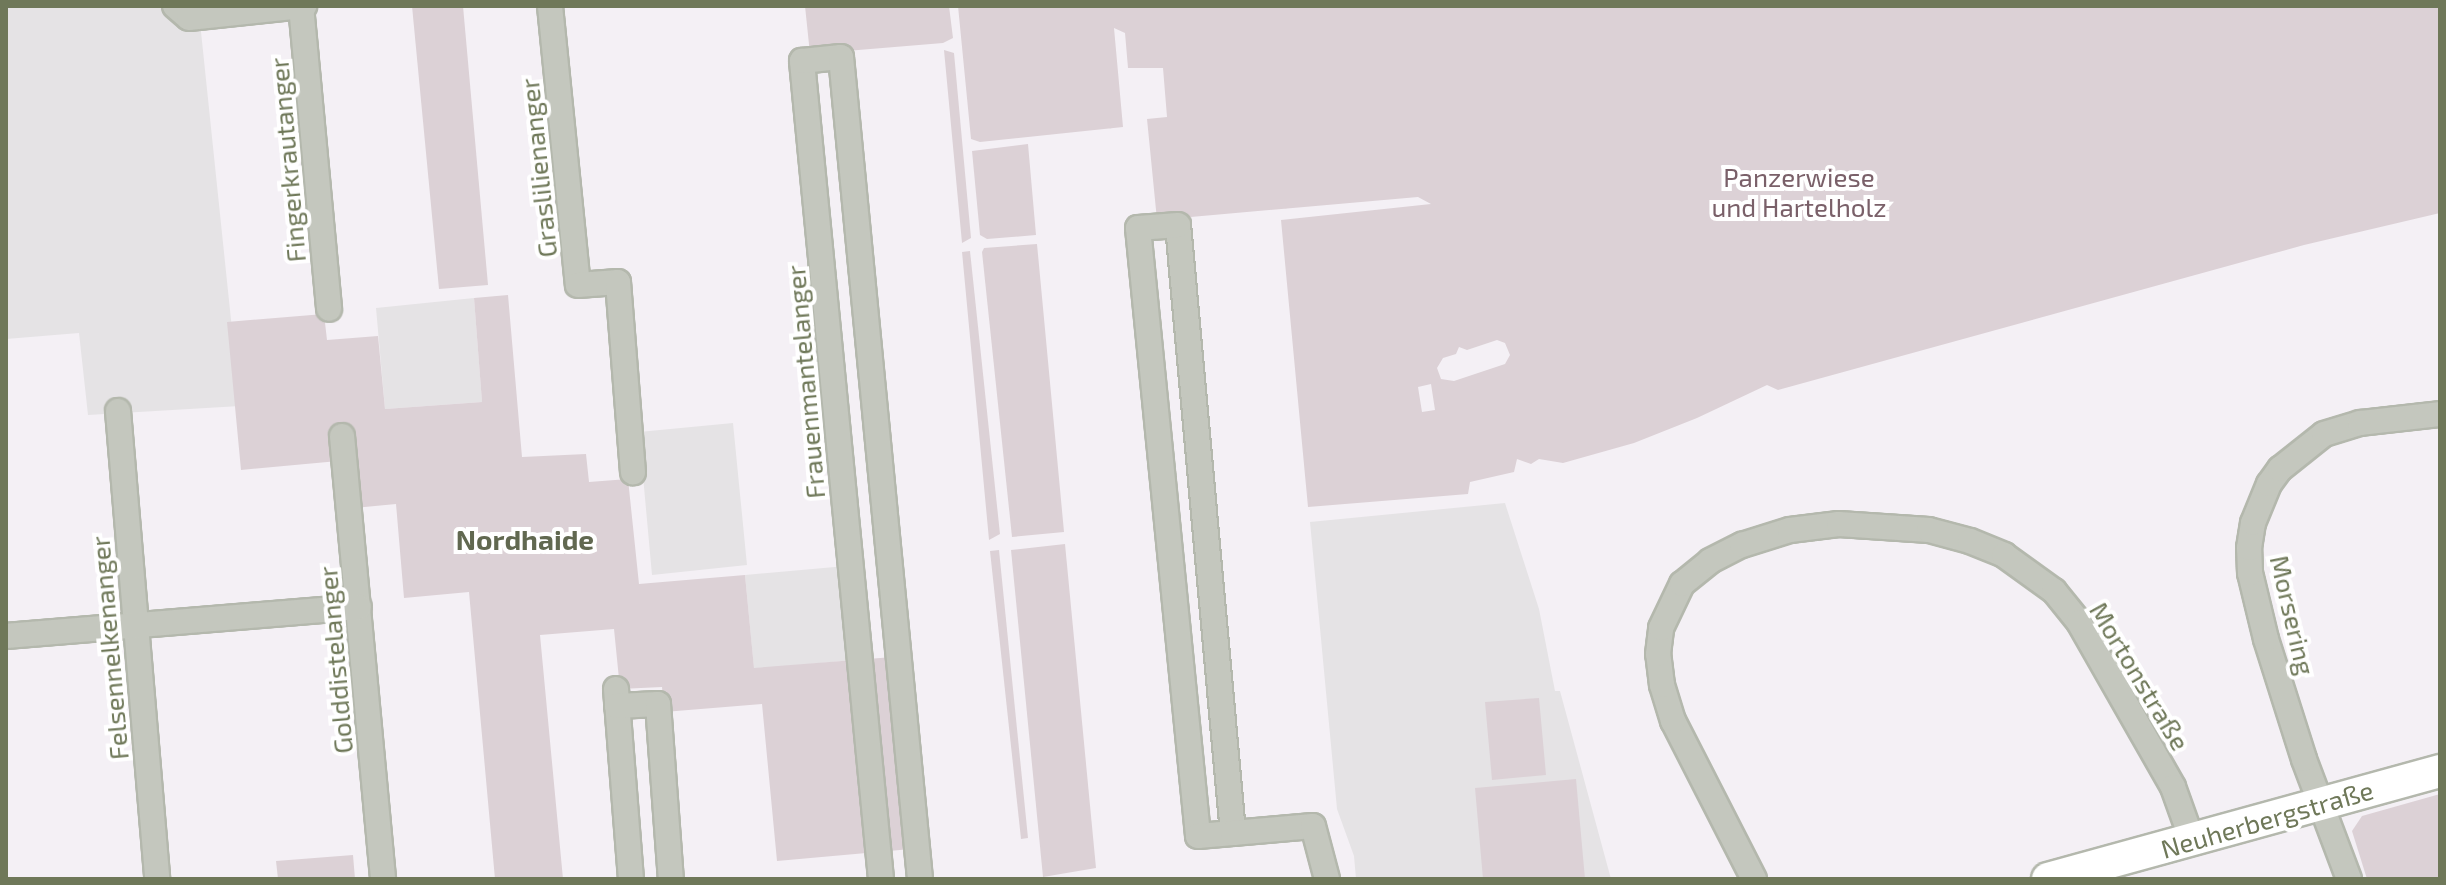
<!DOCTYPE html>
<meta charset="utf-8">
<style>
body{margin:0}
#map{position:relative;width:2446px;height:885px;overflow:hidden;background:#f4f0f5;font-family:"Exo 2",sans-serif}
div>[style]{position:absolute}
.built>*{inset:0;background:#e5e3e5}
.green>*{inset:0;background:#dcd1d6}
.roads{filter:drop-shadow(2px 0 #b4b8ad) drop-shadow(-2px 0 #b4b8ad) drop-shadow(0 2px #b4b8ad) drop-shadow(0 -2px #b4b8ad)}
.minor>*{height:24px;margin:-12px;padding:0 12px;transform-origin:12px;border-radius:12px;background:#c4c7be}
.major>*{height:32px;margin:-16px;padding:0 16px;transform-origin:16px;border-radius:16px;background:#fff}
span{translate:-50% -50%;white-space:nowrap;text-align:center;line-height:1.15;-webkit-text-stroke:8px #fff;paint-order:stroke}
.street-label{font-size:26px;color:#6f7859}
.park-label{font-size:26px;color:#7a6069}
.neighbourhood-label{font-size:28px;color:#616850;font-weight:700}
.frame{position:absolute;inset:0;border:8px solid #6f7859;pointer-events:none}
</style>
<div id="map">
<div class="built">
<div style="clip-path:polygon(6px 6px,185px 6px,200px 22px,240px 406px,88px 415px,79px 333px,6px 339px)"></div>
<div style="clip-path:polygon(474px 298px,482px 402px,385px 409px,376px 308px)"></div>
<div style="clip-path:polygon(733px 423px,747px 565px,652px 575px,639px 432px)"></div>
<div style="clip-path:polygon(1505px 503px,1539px 609px,1555px 691px,1560px 691px,1611px 879px,1356px 879px,1354px 856px,1337px 809px,1310px 522px)"></div>
<div style="clip-path:polygon(846px 566px,854px 660px,754px 669px,745px 575px)"></div>
</div>
<div class="green">
<div style="clip-path:polygon(412px 6px,463px 6px,488px 285px,439px 289px)"></div>
<div style="clip-path:polygon(805px 6px,949px 6px,953px 38px,943px 43px,810px 54px)"></div>
<div style="clip-path:polygon(evenodd,958px 6px,2440px 6px,2440px 213px,2304px 245px,1778px 390px,1767px 385px,1697px 418px,1634px 443px,1563px 463px,1539px 459px,1531px 464px,1517px 459px,1514px 472px,1470px 482px,1468px 494px,1308px 507px,1281px 220px,1431px 204px,1418px 197px,1157px 220px,1147px 119px,1167px 117px,1163px 68px,1128px 68px,1125px 33px,1114px 28px,1123px 127px,980px 142px,971px 139px,958px 6px,1497px 340px,1505px 343px,1510px 355px,1505px 364px,1454px 381px,1441px 379px,1437px 368px,1443px 358px,1456px 354px,1459px 347px,1467px 350px,1497px 340px,958px 6px,1431px 384px,1435px 410px,1422px 412px,1418px 387px,1431px 384px)"></div>
<div style="clip-path:polygon(944px 50px,954px 53px,971px 238px,962px 243px)"></div>
<div style="clip-path:polygon(1028px 144px,1036px 235px,987px 239px,980px 235px,972px 151px)"></div>
<div style="clip-path:polygon(1037px 244px,1064px 532px,1012px 537px,982px 252px,984px 248px)"></div>
<div style="clip-path:polygon(970px 251px,1000px 534px,989px 540px,962px 252px)"></div>
<div style="clip-path:polygon(508px 295px,522px 457px,586px 454px,589px 482px,628px 479px,639px 584px,745px 575px,754px 668px,893px 657px,911px 849px,777px 861px,762px 704px,664px 712px,662px 687px,620px 689px,614px 629px,540px 635px,563px 879px,495px 879px,469px 592px,404px 598px,396px 504px,354px 508px,349px 460px,241px 470px,227px 322px,324px 314px,327px 340px,378px 336px,385px 409px,482px 402px,474px 298px)"></div>
<div style="clip-path:polygon(1065px 544px,1096px 868px,1043px 877px,1011px 550px)"></div>
<div style="clip-path:polygon(999px 550px,1028px 838px,1021px 839px,990px 551px)"></div>
<div style="clip-path:polygon(1539px 698px,1546px 775px,1492px 780px,1485px 702px)"></div>
<div style="clip-path:polygon(1576px 779px,1585px 879px,1483px 879px,1475px 788px)"></div>
<div style="clip-path:polygon(2440px 794px,2440px 879px,2367px 879px,2352px 831px,2362px 816px)"></div>
<div style="clip-path:polygon(353px 855px,355px 879px,278px 879px,276px 861px)"></div>
</div>
<div class="roads">
<div class="minor">
<div style="left:175px;top:6px;width:18px;rotate:41deg"></div>
<div style="left:189px;top:18px;width:116px;rotate:-6deg"></div>
<div style="left:301px;top:6px;width:304px;rotate:84.7deg"></div>
<div style="left:550px;top:6px;width:280px;rotate:84.3deg"></div>
<div style="left:578px;top:285px;width:40px;rotate:-4.3deg"></div>
<div style="left:618px;top:282px;width:191px;rotate:85.5deg"></div>
<div style="left:118px;top:411px;width:470px;rotate:85.2deg"></div>
<div style="left:342px;top:436px;width:445px;rotate:84.7deg"></div>
<div style="left:6px;top:636px;width:354px;rotate:-4.7deg"></div>
<div style="left:616px;top:689px;width:191px;rotate:85.5deg"></div>
<div style="left:617px;top:706px;width:41px;rotate:-2.8deg"></div>
<div style="left:658px;top:704px;width:175px;rotate:85.8deg"></div>
<div style="left:1233px;top:833px;width:610px;rotate:-95.17deg"></div>
<div style="left:1178px;top:225px;width:40px;rotate:175.7deg"></div>
<div style="left:1138px;top:228px;width:611px;rotate:84.36deg"></div>
<div style="left:1198px;top:836px;width:35px;rotate:-5deg"></div>
<div style="left:1233px;top:833px;width:80px;rotate:-5deg"></div>
<div style="left:1313px;top:826px;width:55px;rotate:75.2deg"></div>
<div style="left:881px;top:879px;width:822px;rotate:-95.52deg"></div>
<div style="left:802px;top:61px;width:39px;rotate:-6deg"></div>
<div style="left:841px;top:57px;width:826px;rotate:84.51deg"></div>
<div style="left:1754px;top:879px;width:178px;rotate:-117.1deg"></div>
<div style="left:1673px;top:721px;width:38px;rotate:-107deg"></div>
<div style="left:1662px;top:685px;width:31px;rotate:-97deg"></div>
<div style="left:1658px;top:654px;width:26px;rotate:-83deg"></div>
<div style="left:1661px;top:628px;width:49px;rotate:-64.5deg"></div>
<div style="left:1682px;top:584px;width:36px;rotate:-39deg"></div>
<div style="left:1710px;top:561px;width:36px;rotate:-27deg"></div>
<div style="left:1742px;top:545px;width:50px;rotate:-17.4deg"></div>
<div style="left:1790px;top:530px;width:49px;rotate:-7deg"></div>
<div style="left:1839px;top:524px;width:90px;rotate:3.8deg"></div>
<div style="left:1929px;top:530px;width:42px;rotate:15deg"></div>
<div style="left:1970px;top:541px;width:37px;rotate:22deg"></div>
<div style="left:2004px;top:555px;width:62px;rotate:35.8deg"></div>
<div style="left:2054px;top:591px;width:40px;rotate:51deg"></div>
<div style="left:2079px;top:622px;width:190px;rotate:60.3deg"></div>
<div style="left:2173px;top:787px;width:56px;rotate:70.3deg"></div>
<div style="left:2349px;top:879px;width:128px;rotate:-110.6deg"></div>
<div style="left:2304px;top:759px;width:126px;rotate:-107.6deg"></div>
<div style="left:2266px;top:639px;width:68px;rotate:-103.6deg"></div>
<div style="left:2250px;top:573px;width:25px;rotate:-92deg"></div>
<div style="left:2249px;top:548px;width:25px;rotate:-81deg"></div>
<div style="left:2253px;top:523px;width:42px;rotate:-67.7deg"></div>
<div style="left:2269px;top:484px;width:19px;rotate:-54deg"></div>
<div style="left:2280px;top:469px;width:56px;rotate:-38.5deg"></div>
<div style="left:2324px;top:434px;width:38px;rotate:-17deg"></div>
<div style="left:2360px;top:423px;width:81px;rotate:-6.4deg"></div>
</div>
<div class="major">
<div style="left:2048px;top:879px;width:407px;rotate:-15.4deg"></div>
</div>
</div>
<div class="street-label">
<span style="left:287px;top:160px;rotate:-95deg">Fingerkrautanger</span>
<span style="left:538px;top:168px;rotate:-96deg">Graslilienanger</span>
<span style="left:805px;top:382px;rotate:-95deg">Frauenmantelanger</span>
<span style="left:2293px;top:615px;rotate:77deg">Morsering</span>
<span style="left:109px;top:648px;rotate:-95deg">Felsennelkenanger</span>
<span style="left:335px;top:660px;rotate:-95deg">Golddistelanger</span>
<span style="left:2140px;top:676px;rotate:59deg">Mortonstraße</span>
<span style="left:2267px;top:819px;rotate:-16deg">Neuherbergstraße</span>
</div>
<div class="park-label">
<span style="left:1799px;top:192px">Panzerwiese<br>und Hartelholz</span>
</div>
<div class="neighbourhood-label">
<span style="left:525px;top:539px">Nordhaide</span>
</div>
<div class="frame"></div>
</div>
